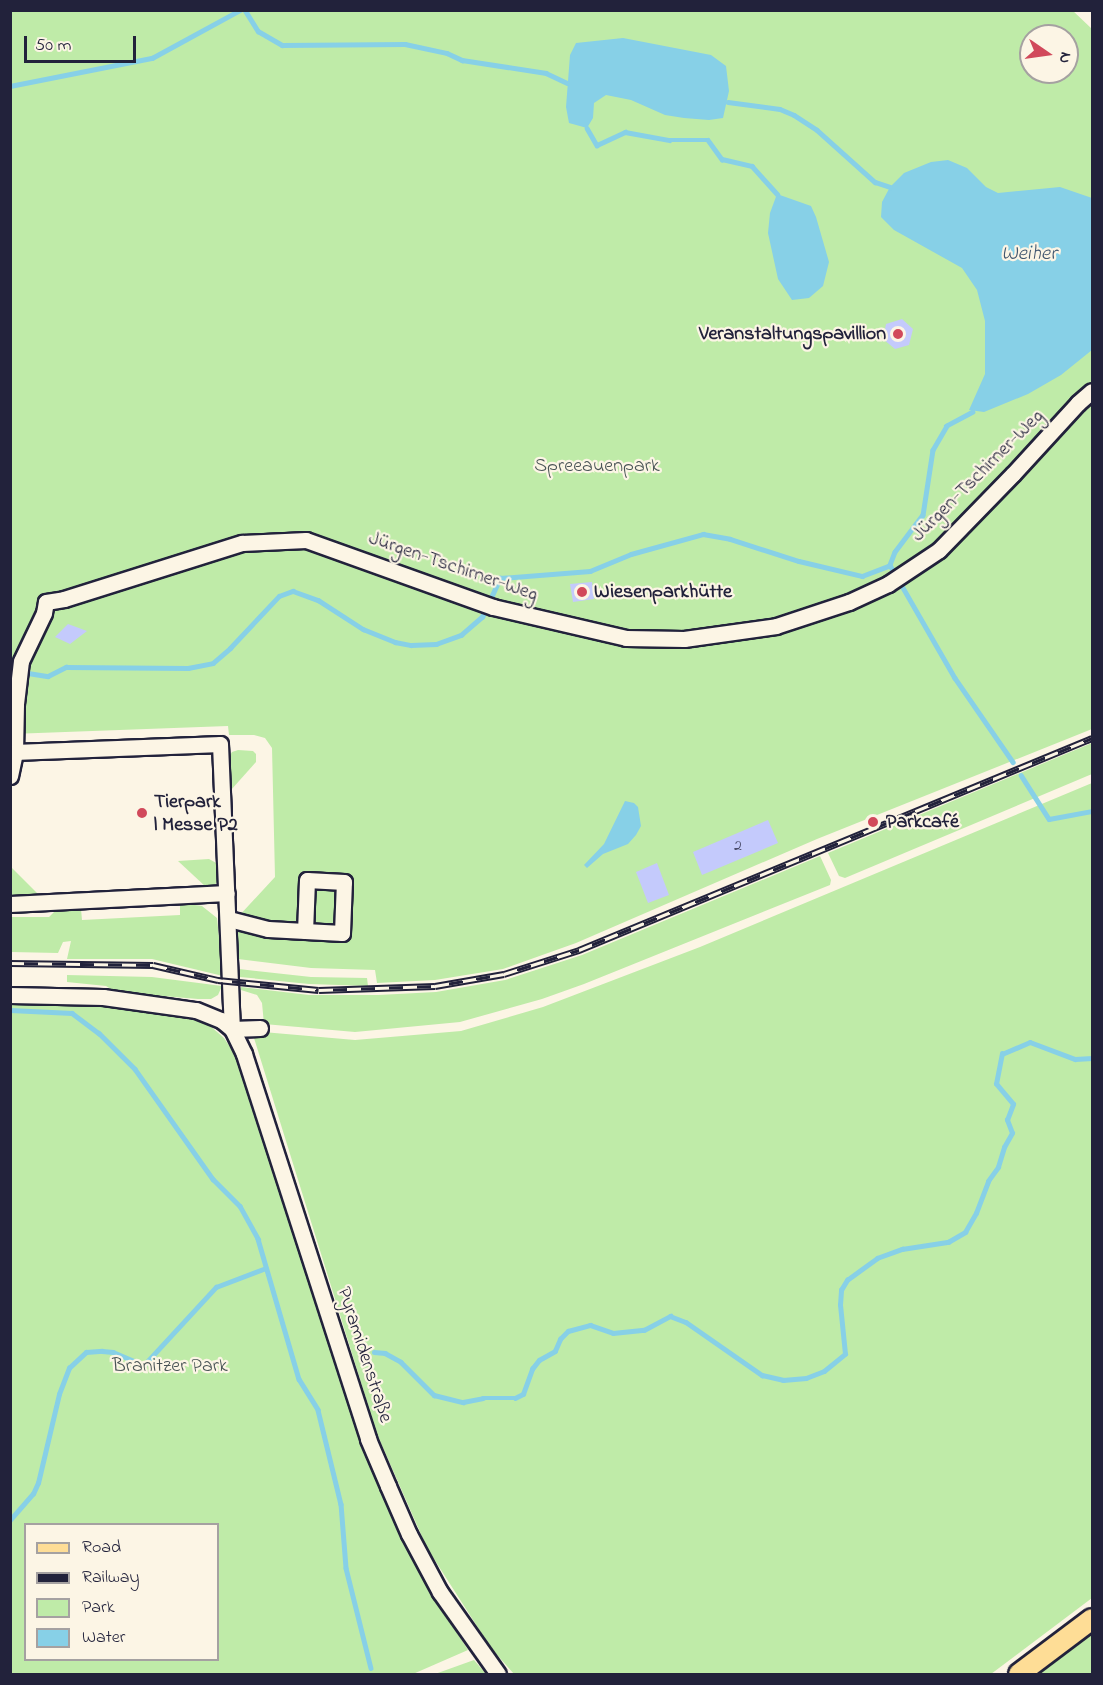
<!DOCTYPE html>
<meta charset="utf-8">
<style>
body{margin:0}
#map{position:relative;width:1103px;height:1685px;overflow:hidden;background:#fcf5e5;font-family:"Indie Flower",sans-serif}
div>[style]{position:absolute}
.green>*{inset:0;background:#bfeba8}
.water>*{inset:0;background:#87d0e7}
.stream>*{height:4.5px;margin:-2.25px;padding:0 2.25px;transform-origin:2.25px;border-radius:2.25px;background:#87d0e7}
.building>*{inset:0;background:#c4cafc}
.roads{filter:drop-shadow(2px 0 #22223b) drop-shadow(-2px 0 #22223b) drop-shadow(0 2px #22223b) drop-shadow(0 -2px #22223b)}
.minor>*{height:15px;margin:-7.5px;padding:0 7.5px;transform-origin:7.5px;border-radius:7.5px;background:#fcf5e5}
.major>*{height:20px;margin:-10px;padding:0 10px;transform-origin:10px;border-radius:10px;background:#fedd96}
.rail>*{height:7px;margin-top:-3.5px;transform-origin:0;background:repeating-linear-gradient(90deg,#fcf5e5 0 14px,#22223b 0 28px);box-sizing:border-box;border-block:2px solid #22223b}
.dots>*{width:16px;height:16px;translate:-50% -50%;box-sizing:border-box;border:3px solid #fcf5e5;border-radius:50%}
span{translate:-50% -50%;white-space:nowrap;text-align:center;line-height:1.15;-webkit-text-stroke:4.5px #fcf5e5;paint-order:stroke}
.number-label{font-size:16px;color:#4a4c6b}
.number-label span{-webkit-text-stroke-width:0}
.poi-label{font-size:20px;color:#22223b;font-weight:700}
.right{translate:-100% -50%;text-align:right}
.left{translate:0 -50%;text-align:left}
.park-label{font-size:20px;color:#495456}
.street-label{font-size:20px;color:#22223b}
.water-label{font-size:21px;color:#40566f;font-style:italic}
.frame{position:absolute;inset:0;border:12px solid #22223b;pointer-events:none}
.legend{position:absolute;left:24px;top:1523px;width:195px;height:138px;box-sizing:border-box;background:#fcf5e5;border:2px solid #a5a1a1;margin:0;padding:8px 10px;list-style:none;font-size:18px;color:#22223b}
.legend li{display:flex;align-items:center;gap:12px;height:30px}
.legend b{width:30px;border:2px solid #a5a1a1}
.north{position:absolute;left:1019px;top:24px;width:60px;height:60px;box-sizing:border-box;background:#fcf5e5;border:2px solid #a5a1a1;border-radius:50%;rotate:103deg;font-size:16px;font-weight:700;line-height:24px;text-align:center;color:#22223b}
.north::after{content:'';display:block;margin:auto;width:21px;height:27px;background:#d1495b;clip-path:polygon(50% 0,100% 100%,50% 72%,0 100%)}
.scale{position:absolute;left:24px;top:36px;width:112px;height:27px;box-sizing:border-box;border:3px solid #22223b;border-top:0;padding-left:8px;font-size:18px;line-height:21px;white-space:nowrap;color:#22223b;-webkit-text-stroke:4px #fcf5e5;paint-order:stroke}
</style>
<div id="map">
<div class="green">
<div style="clip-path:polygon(evenodd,1072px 10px,1092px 29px,1092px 729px,817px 839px,576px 943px,503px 969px,435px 980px,377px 983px,375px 970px,311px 968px,238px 959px,237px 918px,275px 877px,272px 748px,265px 738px,254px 735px,229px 735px,228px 726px,11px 734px,11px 741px,11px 11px,1072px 10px,1031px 36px,1067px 36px,1067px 72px,1031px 72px,1031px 36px)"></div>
<div style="clip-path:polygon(1092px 743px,1092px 774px,845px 878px,839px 876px,828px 853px)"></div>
<div style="clip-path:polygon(238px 750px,253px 751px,256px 754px,256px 762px,231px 790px,229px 757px,232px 752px)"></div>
<div style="clip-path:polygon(1092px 783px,1092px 1598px,991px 1674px,514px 1674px,491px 1648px,427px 1548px,377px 1434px,254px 1038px,257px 1033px,263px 1032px,355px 1040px,461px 1031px,543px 1007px,700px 947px)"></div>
<div style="clip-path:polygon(820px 856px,831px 880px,830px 885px,584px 984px,542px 999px,460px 1022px,355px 1032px,264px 1024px,262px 1003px,257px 995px,241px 990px,241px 987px,309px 995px,378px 995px,436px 992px,505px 980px,582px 955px)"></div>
<div style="clip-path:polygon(209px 859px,218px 864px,218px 881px,213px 887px,206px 887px,178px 861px)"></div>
<div style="clip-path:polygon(10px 868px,12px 868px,38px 894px,11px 896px)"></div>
<div style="clip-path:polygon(180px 903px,202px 906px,217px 918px,223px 976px,152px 959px,67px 959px,71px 941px,63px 942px,58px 953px,11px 952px,11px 917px,49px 917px,56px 910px,81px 909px,82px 920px,180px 915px)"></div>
<div style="clip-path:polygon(239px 969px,311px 977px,367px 978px,368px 986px,309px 984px,240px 977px)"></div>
<div style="clip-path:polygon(67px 975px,152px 977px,222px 986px,218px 995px,211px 999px,198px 999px,116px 992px,106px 986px,67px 982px)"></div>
<div style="clip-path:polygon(evenodd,11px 1002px,104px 1003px,194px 1018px,208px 1024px,224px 1038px,236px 1056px,380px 1491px,401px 1536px,432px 1594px,468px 1650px,413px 1674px,11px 1674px,11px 1002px,26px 1524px,218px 1524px,218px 1660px,26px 1660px,26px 1524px)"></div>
<div style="clip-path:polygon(1092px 1629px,1092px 1674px,1027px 1674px)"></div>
<div style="clip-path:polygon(474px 1660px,486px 1674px,435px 1674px)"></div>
</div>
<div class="water">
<div style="clip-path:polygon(623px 38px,711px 55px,726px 66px,729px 91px,723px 118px,709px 120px,684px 118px,665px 115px,631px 100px,606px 95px,594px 103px,593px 118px,587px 128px,569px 123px,566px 107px,570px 55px,576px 43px)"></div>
<div style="clip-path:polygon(948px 160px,967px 168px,986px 187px,998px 193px,1060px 187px,1092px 198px,1092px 350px,1061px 375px,1028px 394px,984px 412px,969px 410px,985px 374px,985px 321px,977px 290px,962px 268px,894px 230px,881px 217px,882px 202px,890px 187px,904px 173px,931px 162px)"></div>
<div style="clip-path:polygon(777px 194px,811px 206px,816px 217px,829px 262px,823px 286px,809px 298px,792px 300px,778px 279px,768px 233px,770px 213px)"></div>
<div style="clip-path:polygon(625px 801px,634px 803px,638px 807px,641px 826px,636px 835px,628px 844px,603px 854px,587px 868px,584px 865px,604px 844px)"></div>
</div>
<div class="stream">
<div style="left:245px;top:10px;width:25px;rotate:58deg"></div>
<div style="left:258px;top:31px;width:28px;rotate:30deg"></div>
<div style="left:282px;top:45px;width:123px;rotate:-0.5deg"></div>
<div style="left:405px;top:44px;width:43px;rotate:12.1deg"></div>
<div style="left:447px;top:53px;width:17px;rotate:25deg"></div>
<div style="left:462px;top:60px;width:85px;rotate:8.8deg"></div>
<div style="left:546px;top:73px;width:23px;rotate:25deg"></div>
<div style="left:10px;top:86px;width:145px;rotate:-11.2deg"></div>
<div style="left:152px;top:58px;width:100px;rotate:-28.6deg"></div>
<div style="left:728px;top:102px;width:52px;rotate:7.7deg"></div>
<div style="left:780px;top:109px;width:15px;rotate:23deg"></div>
<div style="left:794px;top:115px;width:27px;rotate:33deg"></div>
<div style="left:817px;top:130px;width:78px;rotate:41.9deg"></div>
<div style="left:875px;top:182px;width:16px;rotate:18deg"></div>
<div style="left:587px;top:128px;width:20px;rotate:60deg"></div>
<div style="left:597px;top:145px;width:31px;rotate:-25deg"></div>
<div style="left:625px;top:132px;width:45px;rotate:10.3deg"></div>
<div style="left:669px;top:140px;width:39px"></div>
<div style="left:708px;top:140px;width:24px;rotate:54deg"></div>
<div style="left:722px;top:159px;width:31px;rotate:13deg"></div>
<div style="left:752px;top:166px;width:38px;rotate:48deg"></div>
<div style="left:973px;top:412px;width:30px;rotate:152deg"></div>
<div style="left:947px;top:426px;width:28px;rotate:120deg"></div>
<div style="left:933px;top:450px;width:66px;rotate:98.7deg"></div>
<div style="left:923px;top:515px;width:46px;rotate:127.1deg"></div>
<div style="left:895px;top:552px;width:14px;rotate:111deg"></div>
<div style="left:890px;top:565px;width:130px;rotate:60.1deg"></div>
<div style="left:955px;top:678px;width:102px;rotate:55.4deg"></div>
<div style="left:10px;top:667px;width:3px"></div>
<div style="left:28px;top:673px;width:20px;rotate:9deg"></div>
<div style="left:48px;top:676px;width:20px;rotate:-27deg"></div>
<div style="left:66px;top:667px;width:122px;rotate:0.5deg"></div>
<div style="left:188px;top:668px;width:25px;rotate:-11deg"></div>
<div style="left:213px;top:663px;width:23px;rotate:-41deg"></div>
<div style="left:230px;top:648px;width:71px;rotate:-46.7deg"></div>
<div style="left:279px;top:596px;width:15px;rotate:-20deg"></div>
<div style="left:293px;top:591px;width:27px;rotate:20deg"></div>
<div style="left:318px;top:600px;width:54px;rotate:32.8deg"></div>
<div style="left:363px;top:629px;width:35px;rotate:22deg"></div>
<div style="left:395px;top:642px;width:16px;rotate:11deg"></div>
<div style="left:411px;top:645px;width:25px;rotate:-2deg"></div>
<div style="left:436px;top:644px;width:27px;rotate:-20deg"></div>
<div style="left:461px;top:635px;width:28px;rotate:-41deg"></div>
<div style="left:482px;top:617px;width:43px;rotate:-65.2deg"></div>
<div style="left:500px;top:578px;width:90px;rotate:-4.4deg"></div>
<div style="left:590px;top:571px;width:44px;rotate:-22.5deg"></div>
<div style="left:631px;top:554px;width:75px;rotate:-15.5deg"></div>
<div style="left:703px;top:534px;width:27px;rotate:10deg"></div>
<div style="left:730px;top:539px;width:72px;rotate:17.7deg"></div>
<div style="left:799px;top:561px;width:65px;rotate:13.4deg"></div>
<div style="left:862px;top:576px;width:30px;rotate:-21deg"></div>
<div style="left:1021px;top:775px;width:52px;rotate:57.5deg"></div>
<div style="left:1049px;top:819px;width:44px;rotate:-10.5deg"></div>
<div style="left:10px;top:1010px;width:62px;rotate:2.8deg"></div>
<div style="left:72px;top:1013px;width:34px;rotate:37deg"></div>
<div style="left:99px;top:1033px;width:51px;rotate:45deg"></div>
<div style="left:135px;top:1069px;width:135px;rotate:54.7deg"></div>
<div style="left:213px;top:1179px;width:38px;rotate:45deg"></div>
<div style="left:240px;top:1206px;width:38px;rotate:61deg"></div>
<div style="left:258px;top:1239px;width:146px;rotate:73.7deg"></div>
<div style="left:299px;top:1379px;width:36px;rotate:58deg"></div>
<div style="left:318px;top:1410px;width:97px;rotate:76.3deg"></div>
<div style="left:341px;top:1504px;width:64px;rotate:85.5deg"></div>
<div style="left:346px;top:1568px;width:103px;rotate:76deg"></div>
<div style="left:374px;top:1352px;width:11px;rotate:5deg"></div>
<div style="left:385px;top:1353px;width:18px;rotate:29deg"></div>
<div style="left:401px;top:1362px;width:47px;rotate:45deg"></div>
<div style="left:434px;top:1395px;width:30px;rotate:14deg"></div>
<div style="left:463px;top:1402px;width:20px;rotate:-11deg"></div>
<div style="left:483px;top:1398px;width:32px"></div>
<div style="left:515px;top:1398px;width:9px;rotate:-27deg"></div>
<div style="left:523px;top:1394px;width:27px;rotate:-70deg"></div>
<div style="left:532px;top:1369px;width:11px;rotate:-52deg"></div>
<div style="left:539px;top:1360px;width:18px;rotate:-29deg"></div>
<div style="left:555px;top:1351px;width:13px;rotate:-67deg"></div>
<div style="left:560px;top:1339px;width:11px;rotate:-45deg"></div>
<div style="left:568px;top:1331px;width:23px;rotate:-15deg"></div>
<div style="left:590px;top:1325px;width:24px;rotate:19deg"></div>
<div style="left:613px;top:1333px;width:31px;rotate:-6deg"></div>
<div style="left:644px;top:1330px;width:30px;rotate:-28deg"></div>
<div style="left:670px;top:1316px;width:17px;rotate:21deg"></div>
<div style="left:686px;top:1322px;width:93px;rotate:34.9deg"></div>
<div style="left:762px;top:1375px;width:22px;rotate:13deg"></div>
<div style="left:783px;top:1380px;width:23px;rotate:-5deg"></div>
<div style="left:806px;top:1378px;width:19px;rotate:-21deg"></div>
<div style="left:824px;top:1371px;width:27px;rotate:-39deg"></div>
<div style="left:845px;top:1354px;width:49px;rotate:-95.8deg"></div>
<div style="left:840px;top:1305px;width:15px;rotate:-86deg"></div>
<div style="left:841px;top:1290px;width:12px;rotate:-59deg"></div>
<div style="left:847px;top:1280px;width:37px;rotate:-36deg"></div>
<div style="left:877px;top:1258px;width:27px;rotate:-20deg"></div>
<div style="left:902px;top:1249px;width:47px;rotate:-8.7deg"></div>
<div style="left:948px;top:1242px;width:20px;rotate:-30deg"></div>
<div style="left:965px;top:1232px;width:22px;rotate:-60deg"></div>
<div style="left:976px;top:1213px;width:34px;rotate:-69deg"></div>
<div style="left:988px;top:1181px;width:17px;rotate:-54deg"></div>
<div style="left:998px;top:1167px;width:21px;rotate:-73deg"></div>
<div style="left:1004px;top:1147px;width:16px;rotate:-60deg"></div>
<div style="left:1012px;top:1133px;width:14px;rotate:-111deg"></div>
<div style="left:1007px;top:1120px;width:17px;rotate:-69deg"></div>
<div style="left:1013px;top:1104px;width:26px;rotate:-130deg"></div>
<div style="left:996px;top:1084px;width:31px;rotate:-79deg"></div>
<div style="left:1002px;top:1054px;width:30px;rotate:-23deg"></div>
<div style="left:1030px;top:1042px;width:48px;rotate:20.7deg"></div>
<div style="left:1075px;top:1059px;width:17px;rotate:-3deg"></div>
<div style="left:10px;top:1520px;width:35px;rotate:-49deg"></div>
<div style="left:33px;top:1494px;width:12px;rotate:-66deg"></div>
<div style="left:38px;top:1483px;width:91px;rotate:-76.7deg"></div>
<div style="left:59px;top:1394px;width:28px;rotate:-69deg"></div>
<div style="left:69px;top:1368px;width:23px;rotate:-43deg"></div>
<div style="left:86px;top:1352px;width:16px;rotate:-4deg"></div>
<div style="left:102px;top:1351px;width:11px;rotate:5deg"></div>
<div style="left:113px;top:1352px;width:34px;rotate:23deg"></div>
<div style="left:144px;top:1365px;width:106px;rotate:-47.3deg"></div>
<div style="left:216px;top:1287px;width:53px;rotate:-20.8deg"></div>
</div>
<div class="building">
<div style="clip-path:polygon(902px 319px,913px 329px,909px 345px,895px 349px,883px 339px,886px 324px)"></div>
<div style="clip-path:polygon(592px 582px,594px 599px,573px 602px,570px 584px)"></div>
<div style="clip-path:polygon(68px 624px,87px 631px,70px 644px,55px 637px)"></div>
<div style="clip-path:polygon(768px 820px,778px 843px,702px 875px,693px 852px)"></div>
<div style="clip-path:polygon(657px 863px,669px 895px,648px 903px,636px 872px)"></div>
</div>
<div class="roads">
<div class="minor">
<div style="left:15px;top:752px;width:48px;rotate:-88.8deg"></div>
<div style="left:16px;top:704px;width:43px;rotate:-83.4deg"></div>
<div style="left:21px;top:661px;width:53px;rotate:-64.4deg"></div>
<div style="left:44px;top:613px;width:11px;rotate:-80deg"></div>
<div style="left:46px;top:602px;width:18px;rotate:-9deg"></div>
<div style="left:64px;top:599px;width:187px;rotate:-17.5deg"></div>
<div style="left:242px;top:543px;width:64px;rotate:-2.7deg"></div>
<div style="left:306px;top:540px;width:199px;rotate:19.7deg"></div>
<div style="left:493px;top:607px;width:137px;rotate:13.1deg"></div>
<div style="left:626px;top:638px;width:58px;rotate:1deg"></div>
<div style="left:684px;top:639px;width:93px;rotate:-8deg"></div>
<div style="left:776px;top:626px;width:77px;rotate:-18.2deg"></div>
<div style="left:849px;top:602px;width:43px;rotate:-24.8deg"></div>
<div style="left:888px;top:584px;width:61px;rotate:-33.7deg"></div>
<div style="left:939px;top:550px;width:106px;rotate:-45.8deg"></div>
<div style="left:1013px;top:474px;width:96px;rotate:-47.5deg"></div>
<div style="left:1078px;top:403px;width:18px;rotate:-41deg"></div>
<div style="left:10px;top:776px;width:25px;rotate:-78deg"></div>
<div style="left:15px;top:752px;width:205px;rotate:-2.2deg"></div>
<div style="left:220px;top:744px;width:285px;rotate:87.6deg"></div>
<div style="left:232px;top:1029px;width:28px;rotate:64deg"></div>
<div style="left:244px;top:1054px;width:404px;rotate:72.1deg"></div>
<div style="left:368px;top:1439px;width:51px;rotate:66.9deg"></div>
<div style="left:388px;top:1486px;width:52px;rotate:66.4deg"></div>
<div style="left:409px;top:1534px;width:66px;rotate:61.9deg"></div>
<div style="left:440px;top:1592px;width:100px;rotate:54.7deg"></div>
<div style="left:10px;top:904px;width:217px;rotate:-2.9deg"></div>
<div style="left:229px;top:919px;width:40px;rotate:14.4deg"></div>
<div style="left:268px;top:929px;width:74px;rotate:3.1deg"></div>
<div style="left:342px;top:933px;width:51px;rotate:-87.8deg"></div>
<div style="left:344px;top:882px;width:37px;rotate:-177deg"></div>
<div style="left:307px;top:880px;width:51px;rotate:92.2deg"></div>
<div style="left:10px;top:995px;width:93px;rotate:1.2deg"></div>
<div style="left:103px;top:997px;width:94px;rotate:8deg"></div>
<div style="left:196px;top:1010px;width:27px;rotate:22deg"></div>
<div style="left:221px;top:1020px;width:14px;rotate:39deg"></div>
<div style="left:232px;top:1029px;width:28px;rotate:-2deg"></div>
</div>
<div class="major">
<div style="left:1019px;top:1674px;width:91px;rotate:-37deg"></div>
</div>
</div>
<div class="rail">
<div style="left:10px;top:963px;width:143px;rotate:0.8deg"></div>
<div style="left:153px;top:965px;width:67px;rotate:13deg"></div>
<div style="left:218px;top:980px;width:101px;rotate:5.7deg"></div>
<div style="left:319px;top:990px;width:116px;rotate:-2deg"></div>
<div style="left:435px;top:986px;width:70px;rotate:-9.9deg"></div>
<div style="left:504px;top:974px;width:79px;rotate:-17.7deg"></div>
<div style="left:579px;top:950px;width:555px;rotate:-22.45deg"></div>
</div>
<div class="dots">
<div style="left:898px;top:334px;background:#d1495b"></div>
<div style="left:582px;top:592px;background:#d1495b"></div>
<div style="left:142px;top:813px;background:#d1495b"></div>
<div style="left:873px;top:822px;background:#d1495b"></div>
</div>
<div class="number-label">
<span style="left:738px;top:846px">2</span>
</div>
<div class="poi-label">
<span class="right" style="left:886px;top:334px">Veranstaltungspavillion</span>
<span class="left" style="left:594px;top:592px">Wiesenparkhütte</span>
<span class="left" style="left:154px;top:814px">Tierpark<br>| Messe P2</span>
<span class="left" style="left:886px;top:822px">Parkcafé</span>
</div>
<div class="park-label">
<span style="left:597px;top:466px">Spreeauenpark</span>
<span style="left:170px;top:1366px">Branitzer Park</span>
</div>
<div class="street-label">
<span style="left:978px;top:476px;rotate:-45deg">Jürgen-Tschirner-Weg</span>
<span style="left:453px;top:567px;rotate:19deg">Jürgen-Tschirner-Weg</span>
<span style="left:364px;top:1355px;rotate:72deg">Pyramidenstraße</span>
</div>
<div class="water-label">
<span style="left:1029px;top:254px">Weiher</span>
</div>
<div class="frame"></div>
<ul class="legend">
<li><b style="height:8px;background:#fedd96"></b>Road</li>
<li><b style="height:8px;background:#22223b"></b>Railway</li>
<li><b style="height:16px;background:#bfeba8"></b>Park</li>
<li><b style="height:16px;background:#87d0e7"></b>Water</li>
</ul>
<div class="north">N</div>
<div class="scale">50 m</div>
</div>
